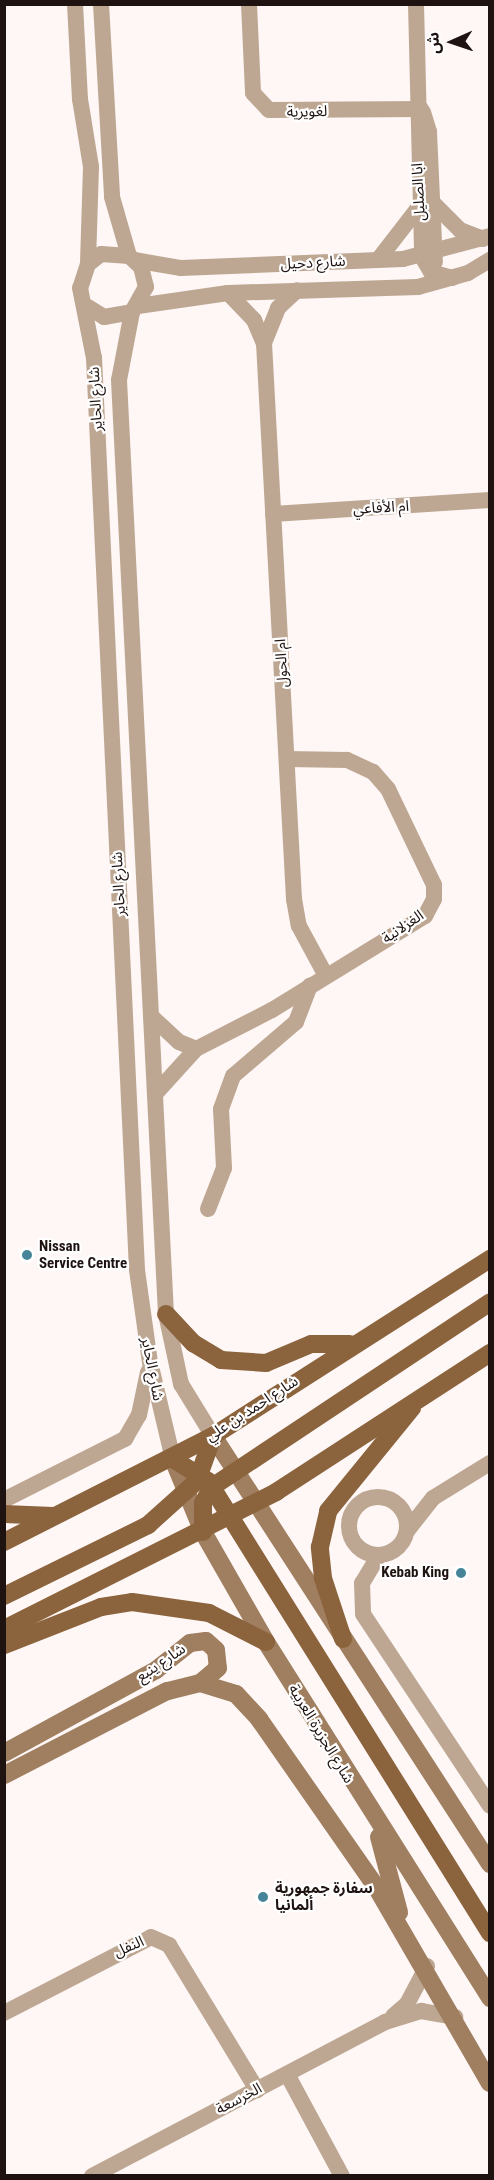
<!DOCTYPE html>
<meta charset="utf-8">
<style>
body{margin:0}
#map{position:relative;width:494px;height:2180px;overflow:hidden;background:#fef7f6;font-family:"Roboto Condensed","Noto Sans Arabic",sans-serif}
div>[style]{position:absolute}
.street>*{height:16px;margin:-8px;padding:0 8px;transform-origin:8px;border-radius:8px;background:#bea792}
.street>.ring{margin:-8px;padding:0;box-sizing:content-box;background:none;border:16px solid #bea792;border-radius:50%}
.secondary>*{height:18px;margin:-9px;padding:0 9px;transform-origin:9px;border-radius:9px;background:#a07f60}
.primary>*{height:18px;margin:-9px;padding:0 9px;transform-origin:9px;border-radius:9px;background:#8b633c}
.dots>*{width:16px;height:16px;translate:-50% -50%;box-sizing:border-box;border:3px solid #fff;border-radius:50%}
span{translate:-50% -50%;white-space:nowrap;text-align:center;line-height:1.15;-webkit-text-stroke:4.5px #fff;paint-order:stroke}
.street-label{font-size:15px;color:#1e1311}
.poi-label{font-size:15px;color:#1e1311;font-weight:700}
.left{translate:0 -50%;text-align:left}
.right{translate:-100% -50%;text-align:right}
.frame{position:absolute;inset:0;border:6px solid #1e1311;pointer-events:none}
.north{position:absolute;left:422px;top:12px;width:60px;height:60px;-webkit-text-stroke:4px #fff;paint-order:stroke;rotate:267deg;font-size:16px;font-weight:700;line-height:24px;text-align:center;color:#1e1311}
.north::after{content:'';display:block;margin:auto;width:21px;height:27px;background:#1e1311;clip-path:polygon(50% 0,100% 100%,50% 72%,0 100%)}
</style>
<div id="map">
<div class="street">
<div style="left:75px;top:4px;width:95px;rotate:87deg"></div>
<div style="left:80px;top:99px;width:69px;rotate:80.8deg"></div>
<div style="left:91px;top:167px;width:97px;rotate:91.8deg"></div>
<div style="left:101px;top:4px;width:193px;rotate:86.7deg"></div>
<div style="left:112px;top:197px;width:61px;rotate:73.9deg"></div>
<div style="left:249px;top:4px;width:89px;rotate:87.4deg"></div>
<div style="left:253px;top:93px;width:23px;rotate:47deg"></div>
<div style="left:269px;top:110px;width:152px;rotate:-0.4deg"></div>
<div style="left:416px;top:4px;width:253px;rotate:88.6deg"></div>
<div style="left:422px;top:257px;width:17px;rotate:59deg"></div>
<div style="left:431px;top:272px;width:22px;rotate:16deg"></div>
<div style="left:423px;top:112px;width:21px;rotate:73deg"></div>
<div style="left:429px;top:132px;width:130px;rotate:87.4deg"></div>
<div style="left:434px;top:204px;width:37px;rotate:45deg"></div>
<div style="left:460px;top:230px;width:25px;rotate:21deg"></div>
<div style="left:134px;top:260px;width:48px;rotate:9.7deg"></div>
<div style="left:181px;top:268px;width:222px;rotate:-2.3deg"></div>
<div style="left:403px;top:259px;width:90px;rotate:-14.8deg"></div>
<div style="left:378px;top:260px;width:67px;rotate:-52.3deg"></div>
<div style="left:228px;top:293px;width:37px;rotate:46deg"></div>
<div style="left:254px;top:320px;width:25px;rotate:67deg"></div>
<div style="left:264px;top:343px;width:557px;rotate:86.91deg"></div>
<div style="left:294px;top:899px;width:27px;rotate:80deg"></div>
<div style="left:299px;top:926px;width:57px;rotate:61.6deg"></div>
<div style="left:138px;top:306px;width:91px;rotate:-8.2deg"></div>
<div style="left:228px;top:293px;width:190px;rotate:-1.8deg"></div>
<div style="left:418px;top:287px;width:52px;rotate:-15.6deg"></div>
<div style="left:468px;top:273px;width:26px;rotate:-31deg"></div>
<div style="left:88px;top:307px;width:19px;rotate:32deg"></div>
<div style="left:104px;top:317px;width:28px;rotate:-10deg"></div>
<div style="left:132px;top:312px;width:29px;rotate:-61deg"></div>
<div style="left:146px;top:287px;width:21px;rotate:-104deg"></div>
<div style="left:141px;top:267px;width:16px;rotate:-137deg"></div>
<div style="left:129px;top:256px;width:28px;rotate:-176deg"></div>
<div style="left:101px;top:254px;width:16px;rotate:142deg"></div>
<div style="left:88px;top:264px;width:25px;rotate:108deg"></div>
<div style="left:80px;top:288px;width:71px;rotate:78.7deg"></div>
<div style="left:94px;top:358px;width:913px;rotate:87.3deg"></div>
<div style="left:137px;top:1270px;width:93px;rotate:82deg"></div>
<div style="left:150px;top:1362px;width:100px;rotate:76.7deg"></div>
<div style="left:132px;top:312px;width:69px;rotate:100.8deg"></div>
<div style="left:119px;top:380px;width:935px;rotate:87.12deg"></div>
<div style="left:166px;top:1314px;width:72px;rotate:77.9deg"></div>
<div style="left:181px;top:1384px;width:61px;rotate:58.4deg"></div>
<div style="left:264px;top:343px;width:38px;rotate:-68deg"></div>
<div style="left:278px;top:308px;width:26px;rotate:-43deg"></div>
<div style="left:273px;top:514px;width:217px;rotate:-3.7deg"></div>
<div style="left:151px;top:1016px;width:38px;rotate:43deg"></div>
<div style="left:179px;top:1042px;width:18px;rotate:22deg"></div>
<div style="left:155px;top:1094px;width:61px;rotate:-47.7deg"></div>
<div style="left:196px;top:1049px;width:85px;rotate:-27.2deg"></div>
<div style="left:272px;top:1010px;width:180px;rotate:-31.6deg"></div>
<div style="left:425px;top:916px;width:19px;rotate:-62deg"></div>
<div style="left:434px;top:899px;width:14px;rotate:-90deg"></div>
<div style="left:434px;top:885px;width:106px;rotate:-115.6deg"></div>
<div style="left:388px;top:789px;width:23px;rotate:-131deg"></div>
<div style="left:373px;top:772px;width:29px;rotate:-155deg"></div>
<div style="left:347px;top:760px;width:60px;rotate:-179deg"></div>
<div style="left:208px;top:1209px;width:44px;rotate:-68.7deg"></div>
<div style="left:224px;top:1168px;width:59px;rotate:-92.9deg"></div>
<div style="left:221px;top:1109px;width:35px;rotate:-70deg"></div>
<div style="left:233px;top:1076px;width:83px;rotate:-40.6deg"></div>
<div style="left:296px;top:1022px;width:39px;rotate:-69deg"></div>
<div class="ring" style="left:349px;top:1497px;width:42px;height:42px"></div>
<div style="left:4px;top:1500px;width:136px;rotate:-26.8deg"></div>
<div style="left:125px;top:1439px;width:28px;rotate:-60deg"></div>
<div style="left:139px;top:1415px;width:44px;rotate:-78.2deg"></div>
<div style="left:407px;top:1531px;width:42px;rotate:-51.8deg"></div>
<div style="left:433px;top:1498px;width:67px;rotate:-31.6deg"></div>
<div style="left:379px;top:1555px;width:33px;rotate:121deg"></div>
<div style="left:362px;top:1583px;width:31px;rotate:88deg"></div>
<div style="left:363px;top:1614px;width:230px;rotate:56.5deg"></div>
<div style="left:4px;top:2013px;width:165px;rotate:-27.3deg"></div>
<div style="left:151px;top:1937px;width:20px;rotate:24deg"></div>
<div style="left:169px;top:1945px;width:170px;rotate:58.7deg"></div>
<div style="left:393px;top:2016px;width:18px;rotate:-41deg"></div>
<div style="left:407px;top:2004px;width:43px;rotate:-62.2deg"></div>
<div style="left:287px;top:2074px;width:116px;rotate:61.7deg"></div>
<div style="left:92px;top:2176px;width:331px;rotate:-27.7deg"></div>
<div style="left:385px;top:2022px;width:38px;rotate:-17deg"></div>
<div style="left:421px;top:2011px;width:35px;rotate:10deg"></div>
</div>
<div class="secondary">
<div style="left:213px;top:1436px;width:510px;rotate:57.09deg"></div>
<div style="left:173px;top:1459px;width:79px;rotate:67.7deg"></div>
<div style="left:203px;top:1532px;width:127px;rotate:60.2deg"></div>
<div style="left:266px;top:1642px;width:421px;rotate:57.8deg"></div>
<div style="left:200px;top:1683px;width:38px;rotate:17deg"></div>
<div style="left:236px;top:1694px;width:34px;rotate:47deg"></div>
<div style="left:259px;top:1719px;width:203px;rotate:55.1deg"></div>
<div style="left:375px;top:1885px;width:229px;rotate:59.9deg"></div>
<div style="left:4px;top:1753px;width:173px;rotate:-28.6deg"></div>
<div style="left:156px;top:1670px;width:43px;rotate:-38.5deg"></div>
<div style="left:190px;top:1643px;width:16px;rotate:-7deg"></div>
<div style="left:206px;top:1641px;width:13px;rotate:42deg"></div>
<div style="left:216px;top:1650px;width:18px;rotate:84deg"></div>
<div style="left:218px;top:1668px;width:23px;rotate:140deg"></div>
<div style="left:200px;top:1683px;width:34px;rotate:166deg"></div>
<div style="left:167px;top:1691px;width:183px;rotate:152.7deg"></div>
<div style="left:379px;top:1837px;width:78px;rotate:75.1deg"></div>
</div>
<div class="primary">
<div style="left:166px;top:1314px;width:40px;rotate:47deg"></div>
<div style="left:193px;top:1343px;width:33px;rotate:31deg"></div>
<div style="left:221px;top:1360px;width:45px;rotate:3.8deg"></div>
<div style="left:266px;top:1363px;width:49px;rotate:-22.9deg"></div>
<div style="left:311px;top:1344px;width:39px"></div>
<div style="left:173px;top:1459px;width:41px;rotate:32.2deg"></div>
<div style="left:208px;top:1481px;width:533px;rotate:58.04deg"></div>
<div style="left:4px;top:1514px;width:49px;rotate:2.3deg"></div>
<div style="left:203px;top:1532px;width:29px;rotate:-90deg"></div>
<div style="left:203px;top:1503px;width:18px;rotate:-61deg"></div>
<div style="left:212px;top:1487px;width:334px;rotate:-33.6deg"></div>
<div style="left:4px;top:1542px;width:234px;rotate:-26.9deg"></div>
<div style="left:213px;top:1436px;width:329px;rotate:-32.6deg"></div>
<div style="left:4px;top:1596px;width:161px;rotate:-26.2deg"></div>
<div style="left:148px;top:1525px;width:66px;rotate:-41.9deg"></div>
<div style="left:197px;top:1481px;width:48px;rotate:-70.4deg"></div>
<div style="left:4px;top:1629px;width:305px;rotate:-26.7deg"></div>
<div style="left:276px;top:1492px;width:255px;rotate:-33deg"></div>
<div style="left:343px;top:1639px;width:64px;rotate:-108.2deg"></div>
<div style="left:323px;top:1578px;width:31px;rotate:-96deg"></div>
<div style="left:320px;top:1547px;width:37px;rotate:-77deg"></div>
<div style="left:328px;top:1511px;width:133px;rotate:-50.8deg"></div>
<div style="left:4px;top:1645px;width:104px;rotate:-21.4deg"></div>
<div style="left:101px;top:1607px;width:31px;rotate:-9deg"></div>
<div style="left:132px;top:1602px;width:78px;rotate:8.1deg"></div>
<div style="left:209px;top:1613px;width:64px;rotate:27deg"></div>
</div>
<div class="dots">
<div style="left:27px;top:1255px;background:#468599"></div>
<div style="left:461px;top:1573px;background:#468599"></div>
<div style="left:263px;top:1897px;background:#468599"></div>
</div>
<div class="street-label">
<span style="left:307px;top:112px;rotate:-1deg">لغويرية</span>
<span style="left:419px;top:192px;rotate:-93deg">ابا الصليل</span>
<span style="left:313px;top:263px;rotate:-3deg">شارع دحيل</span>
<span style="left:96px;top:399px;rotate:-93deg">شارع الحاير</span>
<span style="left:381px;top:508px;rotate:-3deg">ام الأفاعي</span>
<span style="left:282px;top:663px;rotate:-93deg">ام الحول</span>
<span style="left:119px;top:884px;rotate:-93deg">شارع الحاير</span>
<span style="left:403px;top:927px;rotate:-34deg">الغزلانية</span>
<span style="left:152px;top:1369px;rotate:79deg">شارع الحاير</span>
<span style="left:252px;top:1409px;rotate:-33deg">شارع احمد بن علي</span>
<span style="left:161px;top:1663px;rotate:-34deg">شارع ينبع</span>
<span style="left:321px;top:1734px;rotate:59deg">شارع الجزيرة العربية</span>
<span style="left:129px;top:1947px;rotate:-24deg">النفل</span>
<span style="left:239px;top:2099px;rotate:-28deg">الخرسعة</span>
</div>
<div class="poi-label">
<span class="left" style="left:39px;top:1255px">Nissan<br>Service Centre</span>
<span class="right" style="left:449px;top:1573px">Kebab King</span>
<span class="left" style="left:275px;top:1897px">سفارة جمهورية<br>ألمانيا</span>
</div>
<div class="frame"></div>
<div class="north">ش</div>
</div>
